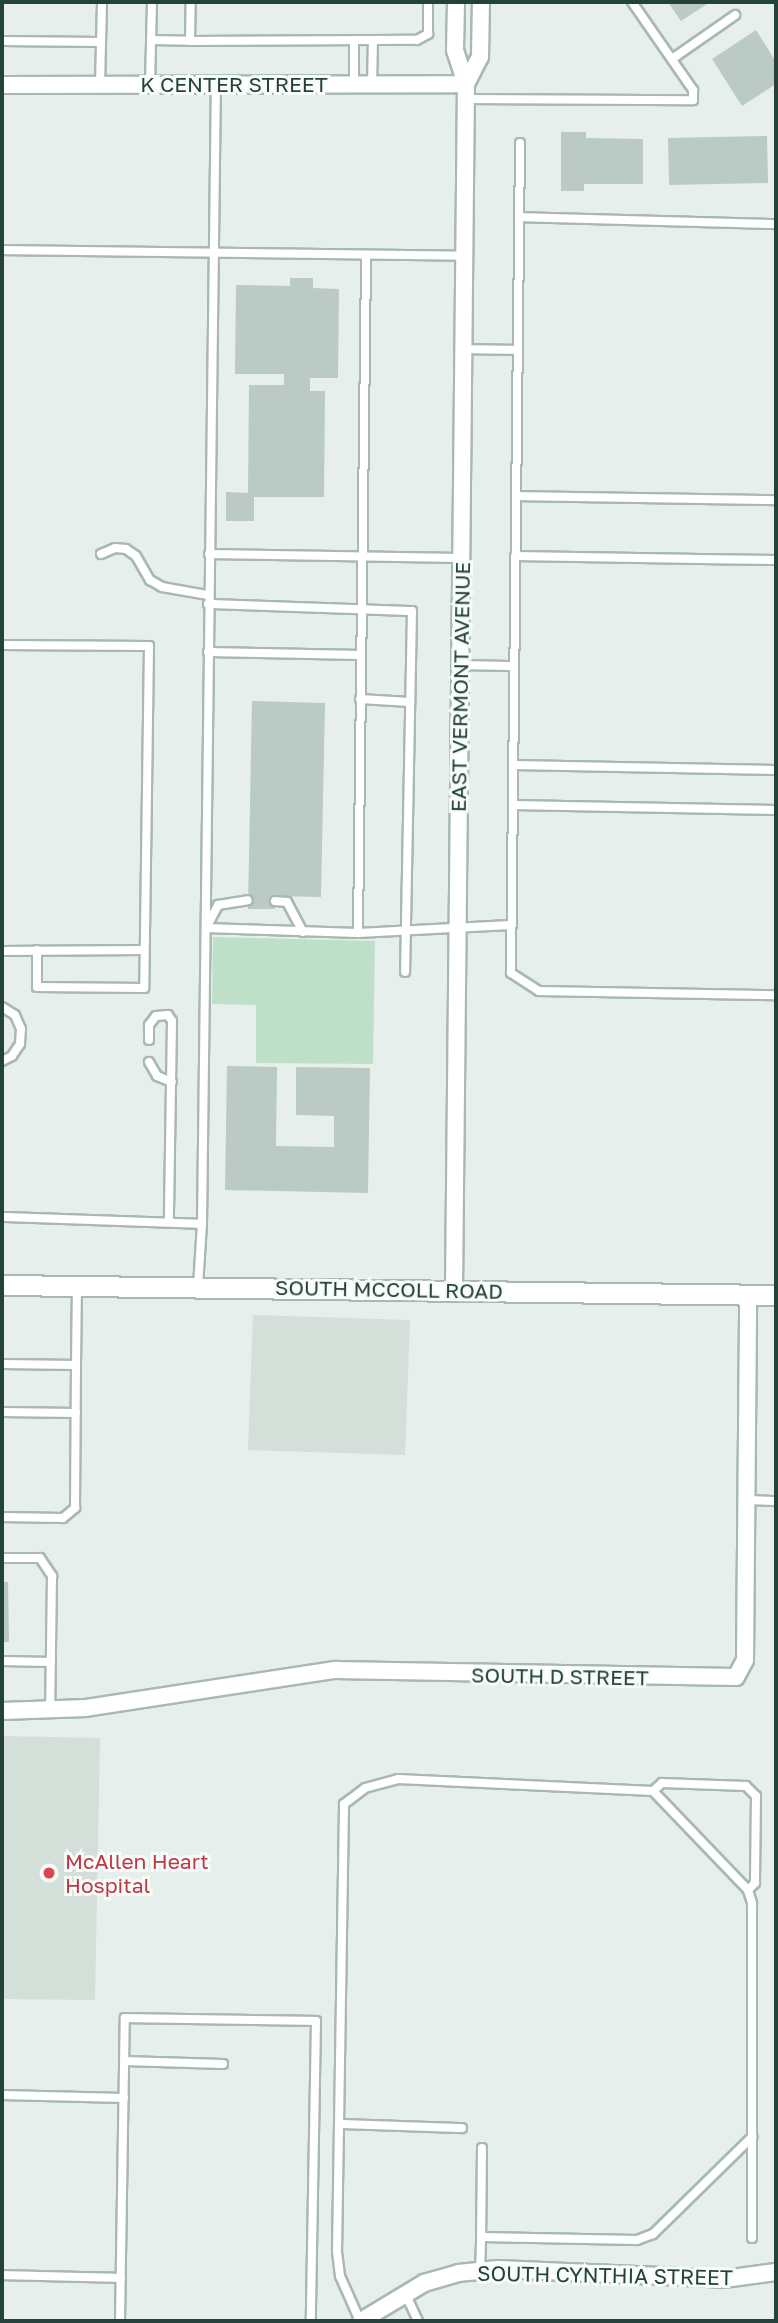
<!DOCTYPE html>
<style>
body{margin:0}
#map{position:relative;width:778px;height:2323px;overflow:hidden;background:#e6efeb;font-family:"Golos Text",sans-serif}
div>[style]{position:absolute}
.built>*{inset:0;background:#d4dfda}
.green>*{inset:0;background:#bfe0c8}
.building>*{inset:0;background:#bbcac4}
.roads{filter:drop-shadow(2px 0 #a8b8b2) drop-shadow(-2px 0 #a8b8b2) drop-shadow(0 2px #a8b8b2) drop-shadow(0 -2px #a8b8b2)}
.service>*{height:8px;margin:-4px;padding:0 4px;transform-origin:4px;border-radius:4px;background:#fff}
.minor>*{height:16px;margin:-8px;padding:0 8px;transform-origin:8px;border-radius:8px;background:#fff}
.tertiary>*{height:19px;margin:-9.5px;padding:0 9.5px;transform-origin:9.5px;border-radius:9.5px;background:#fff}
.dots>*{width:19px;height:19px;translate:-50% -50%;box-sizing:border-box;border:4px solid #f7fbf9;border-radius:50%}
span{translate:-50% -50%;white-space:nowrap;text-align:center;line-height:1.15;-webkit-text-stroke:6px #f7fbf9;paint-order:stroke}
.street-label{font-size:21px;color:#24423a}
.health-label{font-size:21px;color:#be3a42}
.left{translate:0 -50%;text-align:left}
.frame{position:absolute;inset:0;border:4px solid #24423a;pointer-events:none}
</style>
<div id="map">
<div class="built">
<div style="clip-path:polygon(253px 1315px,410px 1320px,405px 1455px,248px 1450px)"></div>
<div style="clip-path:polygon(2px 1736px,100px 1738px,95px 2000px,2px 1999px)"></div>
</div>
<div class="green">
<div style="clip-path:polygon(213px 937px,375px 941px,373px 1064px,256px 1063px,256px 1005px,212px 1004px)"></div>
</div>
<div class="building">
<div style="clip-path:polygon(668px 2px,710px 2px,681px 21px)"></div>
<div style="clip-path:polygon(756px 30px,776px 62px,776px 84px,742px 106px,712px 59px)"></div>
<div style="clip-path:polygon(561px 132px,586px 132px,586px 138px,643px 139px,643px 184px,584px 184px,584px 191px,561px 191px)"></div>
<div style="clip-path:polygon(767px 136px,768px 183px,669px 185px,668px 138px)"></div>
<div style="clip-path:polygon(290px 278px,313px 278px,313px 288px,339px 289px,338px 378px,310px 378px,310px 391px,325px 391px,324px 497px,254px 497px,254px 521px,226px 521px,226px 492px,248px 493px,249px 385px,284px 385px,284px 374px,235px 374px,236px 285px,290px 286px)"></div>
<div style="clip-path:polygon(252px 701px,325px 703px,321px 897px,275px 896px,275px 909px,248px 909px)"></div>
<div style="clip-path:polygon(227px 1066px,277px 1067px,276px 1146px,334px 1147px,334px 1116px,296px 1115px,296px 1067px,370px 1068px,368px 1193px,225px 1190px)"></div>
<div style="clip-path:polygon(2px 1582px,8px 1582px,9px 1642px,2px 1642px)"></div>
</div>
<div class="roads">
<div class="service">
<div style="left:151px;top:40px;width:39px;rotate:1deg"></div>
<div style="left:190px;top:41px;width:39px;rotate:-89deg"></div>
<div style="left:2px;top:41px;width:99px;rotate:0.6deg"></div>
<div style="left:190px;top:41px;width:227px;rotate:-0.3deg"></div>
<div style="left:417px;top:40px;width:13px;rotate:-29deg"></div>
<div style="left:428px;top:34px;width:32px;rotate:-90deg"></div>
<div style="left:672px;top:59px;width:77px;rotate:-34.9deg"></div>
<div style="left:150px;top:84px;width:82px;rotate:-88.6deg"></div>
<div style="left:354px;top:84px;width:44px;rotate:-90deg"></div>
<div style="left:372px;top:84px;width:44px;rotate:-88.7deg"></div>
<div style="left:100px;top:85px;width:83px;rotate:-88.6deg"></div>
<div style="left:466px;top:99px;width:227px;rotate:0.3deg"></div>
<div style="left:693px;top:100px;width:10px;rotate:-90deg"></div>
<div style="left:693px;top:90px;width:107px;rotate:-124.7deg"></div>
<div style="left:520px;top:143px;width:830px;rotate:90.62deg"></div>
<div style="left:511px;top:973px;width:33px;rotate:33deg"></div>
<div style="left:539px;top:991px;width:237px;rotate:1deg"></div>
<div style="left:519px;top:217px;width:257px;rotate:1.6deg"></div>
<div style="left:2px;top:250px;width:462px;rotate:0.7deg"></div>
<div style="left:463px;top:349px;width:54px;rotate:1.1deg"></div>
<div style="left:516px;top:496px;width:260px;rotate:0.9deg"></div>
<div style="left:101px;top:554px;width:15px;rotate:-23deg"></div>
<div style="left:115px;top:548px;width:11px;rotate:5deg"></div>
<div style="left:126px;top:549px;width:12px;rotate:35deg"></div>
<div style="left:136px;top:556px;width:28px;rotate:60deg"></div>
<div style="left:150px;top:580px;width:14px;rotate:30deg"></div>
<div style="left:162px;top:587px;width:47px;rotate:9.9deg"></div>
<div style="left:209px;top:554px;width:252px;rotate:0.9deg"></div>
<div style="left:515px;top:556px;width:261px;rotate:0.9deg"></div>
<div style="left:208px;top:604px;width:204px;rotate:2deg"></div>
<div style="left:412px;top:611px;width:361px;rotate:91.1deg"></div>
<div style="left:2px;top:645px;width:147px;rotate:0.4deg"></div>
<div style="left:149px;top:646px;width:342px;rotate:90.8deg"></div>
<div style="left:144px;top:988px;width:107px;rotate:-179.5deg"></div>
<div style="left:37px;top:987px;width:37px;rotate:-90deg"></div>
<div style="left:208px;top:652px;width:153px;rotate:1.1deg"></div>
<div style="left:460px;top:665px;width:54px;rotate:1.1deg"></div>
<div style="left:360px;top:699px;width:50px;rotate:3.4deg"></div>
<div style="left:514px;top:765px;width:262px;rotate:1.1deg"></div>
<div style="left:513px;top:805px;width:263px;rotate:1.1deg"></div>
<div style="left:275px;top:901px;width:12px;rotate:5deg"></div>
<div style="left:287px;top:902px;width:34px;rotate:62deg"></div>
<div style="left:207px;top:926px;width:24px;rotate:-62deg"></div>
<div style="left:218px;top:905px;width:30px;rotate:-9deg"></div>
<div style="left:206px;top:928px;width:152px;rotate:1.9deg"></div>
<div style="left:358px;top:933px;width:152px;rotate:-3deg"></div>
<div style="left:358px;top:933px;width:678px;rotate:-89.32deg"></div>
<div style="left:2px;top:951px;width:142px;rotate:-0.4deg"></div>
<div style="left:2px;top:1007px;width:15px;rotate:32deg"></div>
<div style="left:15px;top:1015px;width:15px;rotate:67deg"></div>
<div style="left:21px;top:1029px;width:15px;rotate:94deg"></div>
<div style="left:20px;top:1044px;width:14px;rotate:124deg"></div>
<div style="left:12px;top:1056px;width:11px;rotate:153deg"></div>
<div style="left:149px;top:1040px;width:15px;rotate:-90deg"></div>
<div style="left:149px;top:1025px;width:11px;rotate:-52deg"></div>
<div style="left:156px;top:1016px;width:12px;rotate:-5deg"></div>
<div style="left:168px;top:1015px;width:7px;rotate:56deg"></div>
<div style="left:172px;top:1021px;width:200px;rotate:90.9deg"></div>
<div style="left:149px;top:1062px;width:16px;rotate:60deg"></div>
<div style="left:157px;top:1076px;width:16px;rotate:22deg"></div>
<div style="left:2px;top:1217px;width:200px;rotate:2deg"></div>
<div style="left:198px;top:1287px;width:63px;rotate:-86.4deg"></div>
<div style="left:202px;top:1224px;width:1140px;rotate:-89.3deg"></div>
<div style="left:2px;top:1364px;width:74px;rotate:0.8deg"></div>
<div style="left:76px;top:1365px;width:79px;rotate:-89.3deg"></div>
<div style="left:2px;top:1412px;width:74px;rotate:0.8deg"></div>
<div style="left:746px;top:1500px;width:30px;rotate:2deg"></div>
<div style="left:2px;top:1517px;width:61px;rotate:0.9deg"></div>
<div style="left:63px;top:1518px;width:16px;rotate:-40deg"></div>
<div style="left:75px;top:1508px;width:143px;rotate:-89.6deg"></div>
<div style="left:2px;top:1558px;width:38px"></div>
<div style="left:40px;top:1558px;width:22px;rotate:56deg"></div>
<div style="left:52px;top:1576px;width:135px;rotate:90.8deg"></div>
<div style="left:2px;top:1661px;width:49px;rotate:1.2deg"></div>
<div style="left:748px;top:1890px;width:14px;rotate:73deg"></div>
<div style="left:752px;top:1903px;width:335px;rotate:90deg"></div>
<div style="left:124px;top:2061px;width:99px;rotate:1.7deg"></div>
<div style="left:2px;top:2095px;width:122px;rotate:1.4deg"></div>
<div style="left:339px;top:2124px;width:123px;rotate:1.9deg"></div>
<div style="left:482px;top:2148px;width:89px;rotate:90.6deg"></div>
<div style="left:481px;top:2237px;width:156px;rotate:1.1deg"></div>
<div style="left:637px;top:2240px;width:17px;rotate:-21deg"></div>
<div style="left:653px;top:2234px;width:139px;rotate:-44.4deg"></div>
<div style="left:480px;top:2271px;width:34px;rotate:-88deg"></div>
<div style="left:2px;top:2275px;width:119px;rotate:1.4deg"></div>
<div style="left:405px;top:2293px;width:31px;rotate:65deg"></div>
<div style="left:120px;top:2321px;width:303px;rotate:-89.1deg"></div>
<div style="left:125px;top:2018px;width:191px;rotate:0.9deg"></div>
<div style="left:316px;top:2021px;width:300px;rotate:91deg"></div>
<div style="left:360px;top:2321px;width:49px;rotate:-114deg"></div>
<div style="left:340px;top:2276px;width:24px;rotate:-97deg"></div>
<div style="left:337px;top:2252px;width:448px;rotate:-89.1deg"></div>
<div style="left:344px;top:1804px;width:26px;rotate:-37deg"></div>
<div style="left:365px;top:1788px;width:34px;rotate:-15deg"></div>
<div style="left:398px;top:1779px;width:255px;rotate:2.7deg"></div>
<div style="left:653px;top:1791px;width:12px;rotate:-42deg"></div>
<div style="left:662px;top:1783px;width:84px;rotate:2deg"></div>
<div style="left:746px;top:1786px;width:14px;rotate:45deg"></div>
<div style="left:756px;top:1796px;width:87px;rotate:90.7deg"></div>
<div style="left:755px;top:1883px;width:10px;rotate:135deg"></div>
<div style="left:748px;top:1890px;width:137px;rotate:-133.8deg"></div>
</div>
<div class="minor">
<div style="left:466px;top:84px;width:30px;rotate:-63deg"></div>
<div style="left:480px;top:57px;width:55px;rotate:-89deg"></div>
<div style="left:2px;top:85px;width:464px;rotate:-0.1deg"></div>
<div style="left:454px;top:1289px;width:1205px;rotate:-89.43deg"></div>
<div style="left:466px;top:84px;width:36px;rotate:-108deg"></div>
<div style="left:455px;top:50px;width:48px;rotate:-88.8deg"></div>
<div style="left:2px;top:1711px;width:84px;rotate:-2deg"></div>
<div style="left:86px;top:1708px;width:252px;rotate:-8.7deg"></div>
<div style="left:335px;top:1670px;width:401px;rotate:1deg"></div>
<div style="left:736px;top:1677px;width:19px;rotate:-62deg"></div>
<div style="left:745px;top:1660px;width:366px;rotate:-89.5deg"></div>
<div style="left:361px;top:2321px;width:74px;rotate:-31.1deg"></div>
<div style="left:424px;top:2283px;width:35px;rotate:-16deg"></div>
<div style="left:458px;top:2273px;width:40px;rotate:-5.7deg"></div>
<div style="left:498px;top:2269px;width:226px;rotate:2.5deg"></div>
<div style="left:724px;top:2279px;width:52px;rotate:-7.7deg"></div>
</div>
<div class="tertiary">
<div style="left:2px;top:1285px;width:774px;rotate:0.74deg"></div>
</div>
</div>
<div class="dots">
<div style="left:49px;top:1873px;background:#e0444e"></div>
</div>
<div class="street-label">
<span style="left:234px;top:84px">K CENTER STREET</span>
<span style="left:460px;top:687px;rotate:-89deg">EAST VERMONT AVENUE</span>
<span style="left:389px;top:1289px;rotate:1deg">SOUTH MCCOLL ROAD</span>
<span style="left:560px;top:1676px;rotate:1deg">SOUTH D STREET</span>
<span style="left:605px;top:2275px;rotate:1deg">SOUTH CYNTHIA STREET</span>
</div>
<div class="health-label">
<span class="left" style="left:65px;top:1873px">McAllen Heart<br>Hospital</span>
</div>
<div class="frame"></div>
</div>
